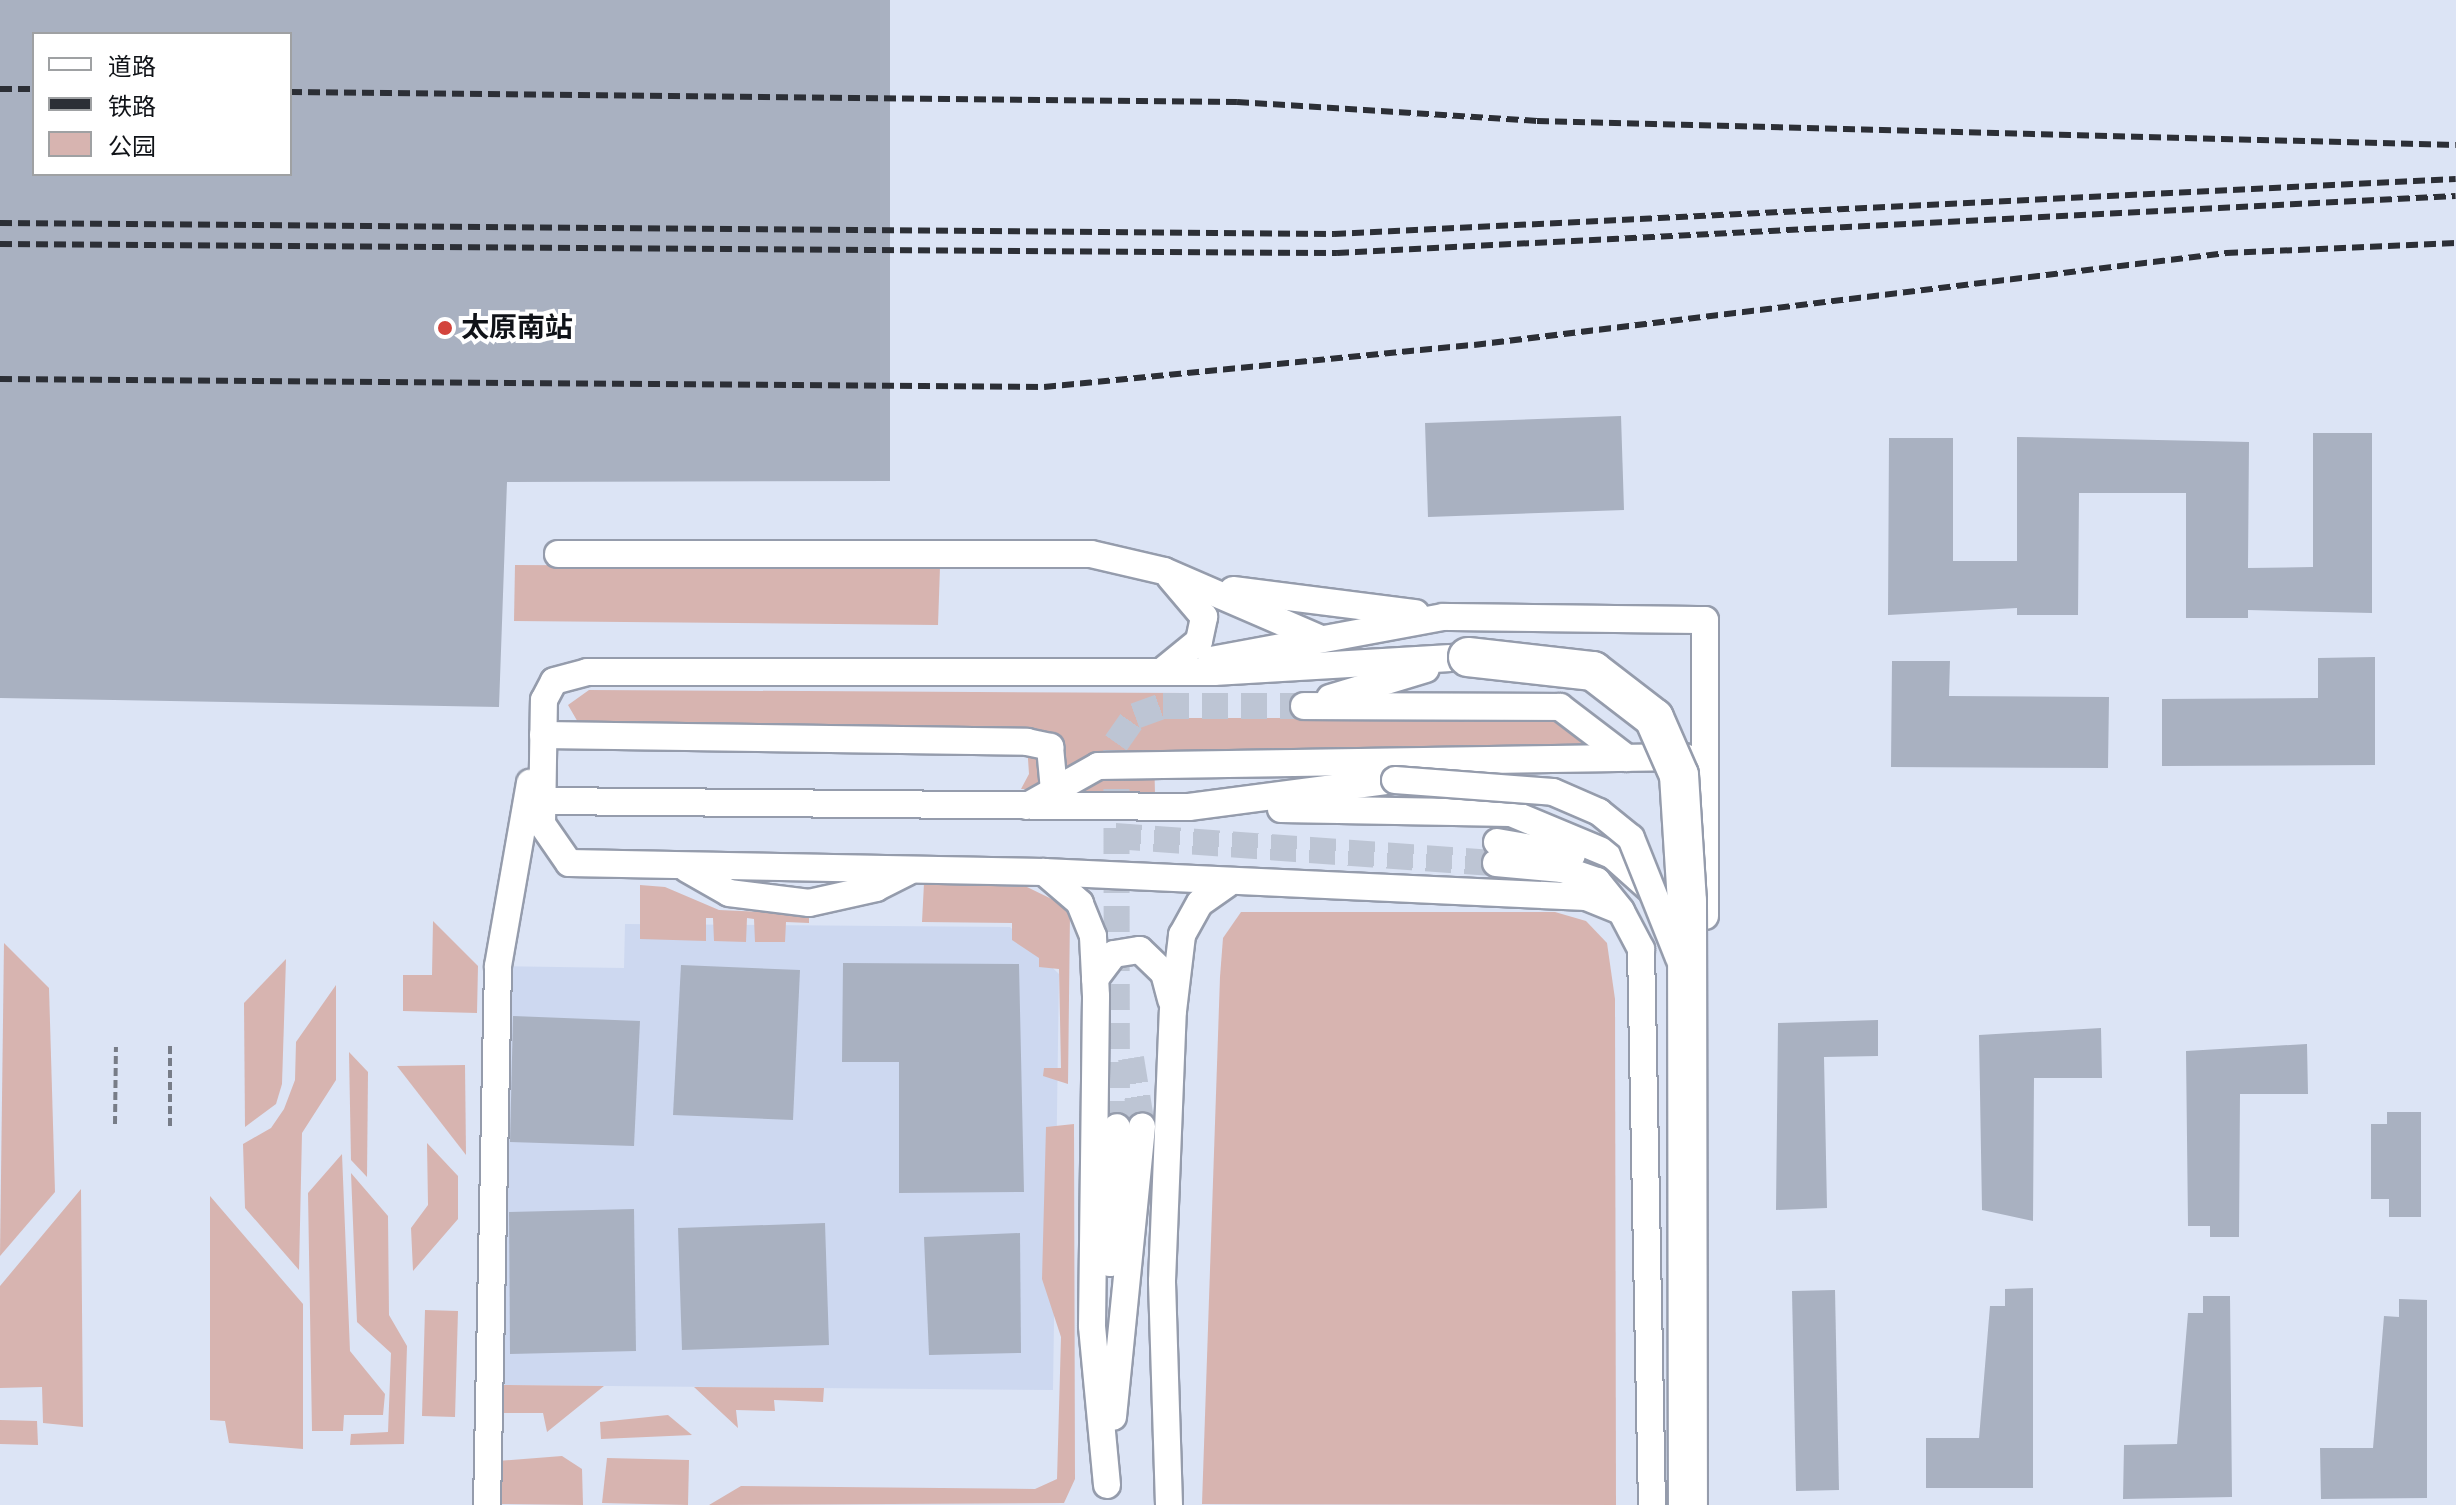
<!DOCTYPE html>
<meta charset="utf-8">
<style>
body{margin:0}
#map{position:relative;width:2456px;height:1505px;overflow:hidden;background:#dce4f5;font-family:"Libre Baskerville","Noto Sans SC",serif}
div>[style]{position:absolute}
.built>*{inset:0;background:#cdd8f0}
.green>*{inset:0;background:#d7b4b0}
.building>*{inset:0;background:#a9b1c1}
.minor-tunnel>*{height:26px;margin-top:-13px;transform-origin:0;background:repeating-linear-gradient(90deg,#bdc5d4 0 26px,transparent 0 39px)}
.path>*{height:4px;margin-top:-2px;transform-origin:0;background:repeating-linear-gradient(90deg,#777c87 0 8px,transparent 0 12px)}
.roads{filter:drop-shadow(2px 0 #959cac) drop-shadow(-2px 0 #959cac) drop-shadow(0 2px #959cac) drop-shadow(0 -2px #959cac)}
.minor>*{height:26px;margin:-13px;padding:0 13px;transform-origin:13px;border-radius:13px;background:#fff}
.rail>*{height:6px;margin-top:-3px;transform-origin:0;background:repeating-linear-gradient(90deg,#2c2f36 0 12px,transparent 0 18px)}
.bridges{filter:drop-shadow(2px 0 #959cac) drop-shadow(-2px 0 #959cac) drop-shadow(0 2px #959cac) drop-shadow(0 -2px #959cac)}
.minor-bridge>*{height:26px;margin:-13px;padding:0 13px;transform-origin:13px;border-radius:13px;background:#fff}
.highway-bridge>*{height:38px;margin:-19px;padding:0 19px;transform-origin:19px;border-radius:19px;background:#fff}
.dots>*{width:22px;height:22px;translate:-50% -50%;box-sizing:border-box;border:4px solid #fff;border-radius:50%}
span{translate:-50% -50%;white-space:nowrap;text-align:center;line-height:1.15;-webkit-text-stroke:8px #fff;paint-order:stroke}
.poi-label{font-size:28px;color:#101318;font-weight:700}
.left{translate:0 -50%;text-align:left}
.legend{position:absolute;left:32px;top:32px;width:260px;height:144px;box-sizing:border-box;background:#fff;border:2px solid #9fa1a3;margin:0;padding:10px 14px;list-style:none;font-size:24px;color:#101318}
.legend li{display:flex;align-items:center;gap:16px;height:40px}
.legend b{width:40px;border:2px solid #9fa1a3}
</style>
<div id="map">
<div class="built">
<div style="clip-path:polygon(625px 924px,1010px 927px,1059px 974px,1053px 1390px,498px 1385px,498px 966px,624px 968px)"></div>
</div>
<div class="green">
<div style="clip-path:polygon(515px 565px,940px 567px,938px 625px,514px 621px)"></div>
<div style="clip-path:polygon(589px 690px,1185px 693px,1186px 718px,1559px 718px,1604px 753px,1154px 753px,1155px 793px,1021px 789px,1029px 774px,1026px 729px,579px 724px,568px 705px)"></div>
<div style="clip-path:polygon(924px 883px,1027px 887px,1064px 905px,1070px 914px,1068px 1084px,1043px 1076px,1044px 1068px,1061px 1068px,1059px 969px,1039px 967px,1039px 958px,1012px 940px,1012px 923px,922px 922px)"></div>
<div style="clip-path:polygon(640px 885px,665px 887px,719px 910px,809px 914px,809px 923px,786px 922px,785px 942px,755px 942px,754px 919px,747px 918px,746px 942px,714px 941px,713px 918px,706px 918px,706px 941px,640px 939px)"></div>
<div style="clip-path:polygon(1241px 912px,1555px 912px,1586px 921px,1607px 943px,1615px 999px,1616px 1505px,1202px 1504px,1220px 977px,1223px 938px)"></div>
<div style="clip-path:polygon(433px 921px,478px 966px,477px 1013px,403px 1011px,403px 975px,432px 975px)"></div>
<div style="clip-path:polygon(4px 943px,49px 988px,55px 1192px,0 1256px)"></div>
<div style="clip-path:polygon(286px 959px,282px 1084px,276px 1104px,245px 1127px,244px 1003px)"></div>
<div style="clip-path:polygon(336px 985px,336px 1080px,302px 1133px,299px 1270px,245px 1208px,243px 1144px,271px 1128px,284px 1109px,295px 1080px,296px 1042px)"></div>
<div style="clip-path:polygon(349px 1052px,368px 1072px,367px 1177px,351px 1160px)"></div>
<div style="clip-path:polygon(465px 1065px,466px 1155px,397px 1066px)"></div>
<div style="clip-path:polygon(1074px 1124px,1075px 1479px,1064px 1503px,709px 1505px,741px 1486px,1035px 1489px,1057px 1479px,1061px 1337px,1042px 1279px,1046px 1127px)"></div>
<div style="clip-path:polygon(427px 1143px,458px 1176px,458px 1219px,413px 1271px,411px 1228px,428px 1205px)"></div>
<div style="clip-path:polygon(342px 1154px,350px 1351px,385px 1394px,383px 1415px,344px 1415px,343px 1431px,312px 1431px,308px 1193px)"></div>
<div style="clip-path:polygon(351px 1173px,388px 1216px,389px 1315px,407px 1346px,404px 1444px,350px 1445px,351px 1434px,388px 1432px,391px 1353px,357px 1322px)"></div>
<div style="clip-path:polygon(81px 1189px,83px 1427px,43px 1423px,42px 1387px,0 1388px,0 1286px)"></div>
<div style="clip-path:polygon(210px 1196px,303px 1304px,303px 1449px,229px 1443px,225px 1421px,210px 1420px)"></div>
<div style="clip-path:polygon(425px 1310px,458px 1311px,455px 1417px,422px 1416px)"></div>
<div style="clip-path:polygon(498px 1385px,604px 1386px,547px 1432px,543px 1413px,498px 1413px)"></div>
<div style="clip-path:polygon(694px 1387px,824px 1388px,823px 1402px,774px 1400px,775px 1411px,736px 1410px,738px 1428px)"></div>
<div style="clip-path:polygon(668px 1415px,692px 1435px,601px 1439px,600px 1422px)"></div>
<div style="clip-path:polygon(0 1420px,37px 1421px,38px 1445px,0 1444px)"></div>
<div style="clip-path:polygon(562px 1456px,582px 1469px,583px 1505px,500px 1504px,498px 1461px)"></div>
<div style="clip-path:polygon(607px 1458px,689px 1460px,688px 1505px,602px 1503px)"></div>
</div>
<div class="building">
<div style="clip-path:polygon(evenodd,0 0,890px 0,890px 481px,507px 482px,499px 707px,0 698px,0 0,34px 34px,290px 34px,290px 174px,34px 174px,34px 34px)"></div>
<div style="clip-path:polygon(1621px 416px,1624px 510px,1428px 517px,1425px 423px)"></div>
<div style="clip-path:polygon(2313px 433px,2372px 433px,2372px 613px,2248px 610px,2248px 618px,2186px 618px,2186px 493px,2079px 493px,2078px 615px,2017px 615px,2017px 608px,1888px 615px,1889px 438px,1953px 438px,1953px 561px,2017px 561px,2017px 437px,2249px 442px,2248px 568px,2313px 567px)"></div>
<div style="clip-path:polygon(2375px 657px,2375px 765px,2162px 766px,2162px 699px,2318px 698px,2318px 658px)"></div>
<div style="clip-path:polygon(1892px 661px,1950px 661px,1949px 696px,2109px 697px,2108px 768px,1891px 767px)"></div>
<div style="clip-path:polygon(843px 963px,1019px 964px,1024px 1192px,899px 1193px,899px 1062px,842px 1062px)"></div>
<div style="clip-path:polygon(681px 965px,800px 970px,793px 1120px,673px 1115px)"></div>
<div style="clip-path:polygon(513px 1016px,640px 1021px,634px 1146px,510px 1142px)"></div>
<div style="clip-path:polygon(1878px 1020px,1878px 1056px,1824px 1057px,1827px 1208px,1776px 1210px,1778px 1023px)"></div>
<div style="clip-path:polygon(2101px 1028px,2102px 1078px,2034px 1078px,2033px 1221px,1982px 1210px,1979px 1035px)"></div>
<div style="clip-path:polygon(2307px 1044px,2308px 1094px,2240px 1094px,2239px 1237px,2210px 1237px,2210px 1226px,2188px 1226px,2186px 1051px)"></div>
<div style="clip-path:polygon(2387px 1112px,2421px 1112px,2421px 1217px,2389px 1217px,2389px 1199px,2371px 1199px,2371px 1124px,2387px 1124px)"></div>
<div style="clip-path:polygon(634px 1209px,636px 1351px,510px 1354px,509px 1212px)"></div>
<div style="clip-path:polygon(825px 1223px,829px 1345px,682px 1350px,678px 1228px)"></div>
<div style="clip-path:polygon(1020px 1233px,1021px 1353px,929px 1355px,924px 1237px)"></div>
<div style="clip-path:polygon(2033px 1288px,2033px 1488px,1926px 1488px,1926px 1438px,1979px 1438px,1990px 1306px,2005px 1306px,2005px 1289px)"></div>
<div style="clip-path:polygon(1835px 1290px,1839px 1490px,1796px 1491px,1792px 1291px)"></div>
<div style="clip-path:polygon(2203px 1296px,2230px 1296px,2232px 1497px,2123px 1499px,2124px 1445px,2177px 1444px,2188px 1313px,2203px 1313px)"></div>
<div style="clip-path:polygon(2399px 1299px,2427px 1300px,2427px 1498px,2321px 1499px,2320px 1448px,2373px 1448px,2384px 1316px,2399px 1317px)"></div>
</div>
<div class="minor-tunnel">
<div style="left:1115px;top:836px;width:382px;rotate:4.1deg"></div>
<div style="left:1131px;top:1058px;width:69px;rotate:80.8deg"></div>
<div style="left:1117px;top:1127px;width:384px;rotate:-90.1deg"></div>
<div style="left:1116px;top:743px;width:33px;rotate:-55deg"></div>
<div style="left:1135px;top:716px;width:30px;rotate:-20deg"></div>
<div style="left:1163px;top:706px;width:141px"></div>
</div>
<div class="path">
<div style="left:115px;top:1124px;width:77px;rotate:-89.3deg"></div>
<div style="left:170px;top:1126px;width:80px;rotate:-90deg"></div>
</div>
<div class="roads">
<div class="minor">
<div style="left:558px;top:554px;width:533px"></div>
<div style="left:1091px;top:554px;width:75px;rotate:13.1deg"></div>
<div style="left:1164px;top:571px;width:169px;rotate:23.4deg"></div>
<div style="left:1233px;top:590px;width:184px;rotate:7.2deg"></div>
<div style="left:1211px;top:660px;width:236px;rotate:-10.5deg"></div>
<div style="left:1443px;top:617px;width:262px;rotate:0.7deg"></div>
<div style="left:1705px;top:620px;width:296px;rotate:90deg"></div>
<div style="left:1161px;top:672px;width:49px;rotate:-39.2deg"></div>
<div style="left:1199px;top:641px;width:25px;rotate:-78deg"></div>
<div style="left:1204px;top:617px;width:52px;rotate:-130.4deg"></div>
<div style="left:1330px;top:698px;width:100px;rotate:-16.8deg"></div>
<div style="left:1304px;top:706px;width:256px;rotate:0.2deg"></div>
<div style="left:1560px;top:707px;width:84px;rotate:37.3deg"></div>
<div style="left:543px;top:735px;width:484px;rotate:0.8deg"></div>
<div style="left:1027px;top:742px;width:24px;rotate:12deg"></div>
<div style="left:1050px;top:747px;width:43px;rotate:84.7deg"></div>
<div style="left:542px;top:801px;width:647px;rotate:0.53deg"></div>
<div style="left:1189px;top:807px;width:208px;rotate:-7.5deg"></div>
<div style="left:1027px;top:806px;width:81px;rotate:-29.4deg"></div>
<div style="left:1098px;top:766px;width:587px;rotate:-0.88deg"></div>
<div style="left:1281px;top:809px;width:230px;rotate:1deg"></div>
<div style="left:1511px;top:813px;width:109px;rotate:22.6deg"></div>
<div style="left:1612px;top:855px;width:62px;rotate:41.7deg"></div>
<div style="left:1497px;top:842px;width:76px;rotate:9.8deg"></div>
<div style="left:1496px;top:863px;width:66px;rotate:5.2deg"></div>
<div style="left:1562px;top:869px;width:37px;rotate:19deg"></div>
<div style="left:1597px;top:881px;width:36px;rotate:51deg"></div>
<div style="left:687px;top:869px;width:48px;rotate:29.7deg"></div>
<div style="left:729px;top:893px;width:81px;rotate:7.1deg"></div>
<div style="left:809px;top:903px;width:69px;rotate:-12.6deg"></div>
<div style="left:876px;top:888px;width:35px;rotate:-27deg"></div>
<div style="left:1044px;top:872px;width:543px;rotate:2.64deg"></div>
<div style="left:1586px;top:897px;width:38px;rotate:22deg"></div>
<div style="left:1621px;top:911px;width:43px;rotate:62.2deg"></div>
<div style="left:1641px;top:949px;width:556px;rotate:88.87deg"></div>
<div style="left:1095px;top:979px;width:31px;rotate:-53deg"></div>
<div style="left:1114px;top:954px;width:26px;rotate:-9deg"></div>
<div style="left:1140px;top:950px;width:33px;rotate:44deg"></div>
<div style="left:1164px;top:973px;width:28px;rotate:75deg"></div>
<div style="left:1110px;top:1263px;width:136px;rotate:-87.1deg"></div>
<div style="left:1113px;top:1417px;width:292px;rotate:-84.3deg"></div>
<div style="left:1107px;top:1485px;width:160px;rotate:-95.4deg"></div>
<div style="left:1092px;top:1326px;width:330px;rotate:-89.3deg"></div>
<div style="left:1096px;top:996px;width:60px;rotate:-92.9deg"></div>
<div style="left:1093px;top:936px;width:35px;rotate:-112deg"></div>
<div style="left:1080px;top:903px;width:48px;rotate:-139.3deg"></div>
<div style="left:1044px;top:872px;width:475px;rotate:-178.9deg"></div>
<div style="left:569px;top:863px;width:47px;rotate:-124.7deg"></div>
<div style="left:542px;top:824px;width:124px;rotate:-89.1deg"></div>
<div style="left:544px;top:700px;width:21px;rotate:-62deg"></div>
<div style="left:554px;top:681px;width:34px;rotate:-15deg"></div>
<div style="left:587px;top:672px;width:627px"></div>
<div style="left:1214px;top:672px;width:254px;rotate:-3.4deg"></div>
<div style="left:487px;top:1505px;width:539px;rotate:-88.83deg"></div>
<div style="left:498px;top:966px;width:186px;rotate:-80.1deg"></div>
<div style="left:1169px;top:1505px;width:224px;rotate:-91.8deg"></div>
<div style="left:1162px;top:1281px;width:270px;rotate:-87.7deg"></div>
<div style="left:1173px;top:1011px;width:77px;rotate:-83.2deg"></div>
<div style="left:1182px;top:935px;width:37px;rotate:-61deg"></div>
<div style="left:1200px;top:903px;width:33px;rotate:-35deg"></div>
</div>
</div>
<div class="rail">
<div style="left:0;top:89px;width:34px"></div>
<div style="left:290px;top:92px;width:947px;rotate:0.61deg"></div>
<div style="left:1237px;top:102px;width:301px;rotate:3.6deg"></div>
<div style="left:1537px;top:121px;width:919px;rotate:1.5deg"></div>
<div style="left:0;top:223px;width:1334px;rotate:0.47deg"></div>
<div style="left:1334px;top:234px;width:1123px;rotate:-2.81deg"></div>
<div style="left:0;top:244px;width:1337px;rotate:0.39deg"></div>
<div style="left:1337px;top:253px;width:1120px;rotate:-2.92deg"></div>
<div style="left:0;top:379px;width:1044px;rotate:0.44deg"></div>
<div style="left:1044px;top:387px;width:432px;rotate:-5.6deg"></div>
<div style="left:1474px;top:345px;width:758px;rotate:-6.97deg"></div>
<div style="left:2226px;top:253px;width:230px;rotate:-2.5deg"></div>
</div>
<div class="bridges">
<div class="minor-bridge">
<div style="left:1395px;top:780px;width:158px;rotate:4.3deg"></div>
<div style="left:1553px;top:792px;width:50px;rotate:23.5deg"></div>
<div style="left:1599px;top:812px;width:41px;rotate:39.1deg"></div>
<div style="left:1631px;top:838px;width:129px;rotate:68.2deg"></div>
</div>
<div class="highway-bridge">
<div style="left:1468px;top:657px;width:126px;rotate:6.4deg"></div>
<div style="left:1593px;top:671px;width:77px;rotate:37.6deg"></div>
<div style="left:1654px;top:718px;width:62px;rotate:66.3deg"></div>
<div style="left:1679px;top:775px;width:126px;rotate:86.4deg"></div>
<div style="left:1687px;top:901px;width:604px;rotate:89.91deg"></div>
</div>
</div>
<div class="dots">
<div style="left:445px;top:328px;background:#d3443d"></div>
</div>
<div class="poi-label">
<span class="left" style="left:461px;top:328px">太原南站</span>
</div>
<ul class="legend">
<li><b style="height:10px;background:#fff"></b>道路</li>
<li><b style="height:10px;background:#2c2f36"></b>铁路</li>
<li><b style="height:22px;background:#d7b4b0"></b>公园</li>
</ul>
</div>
